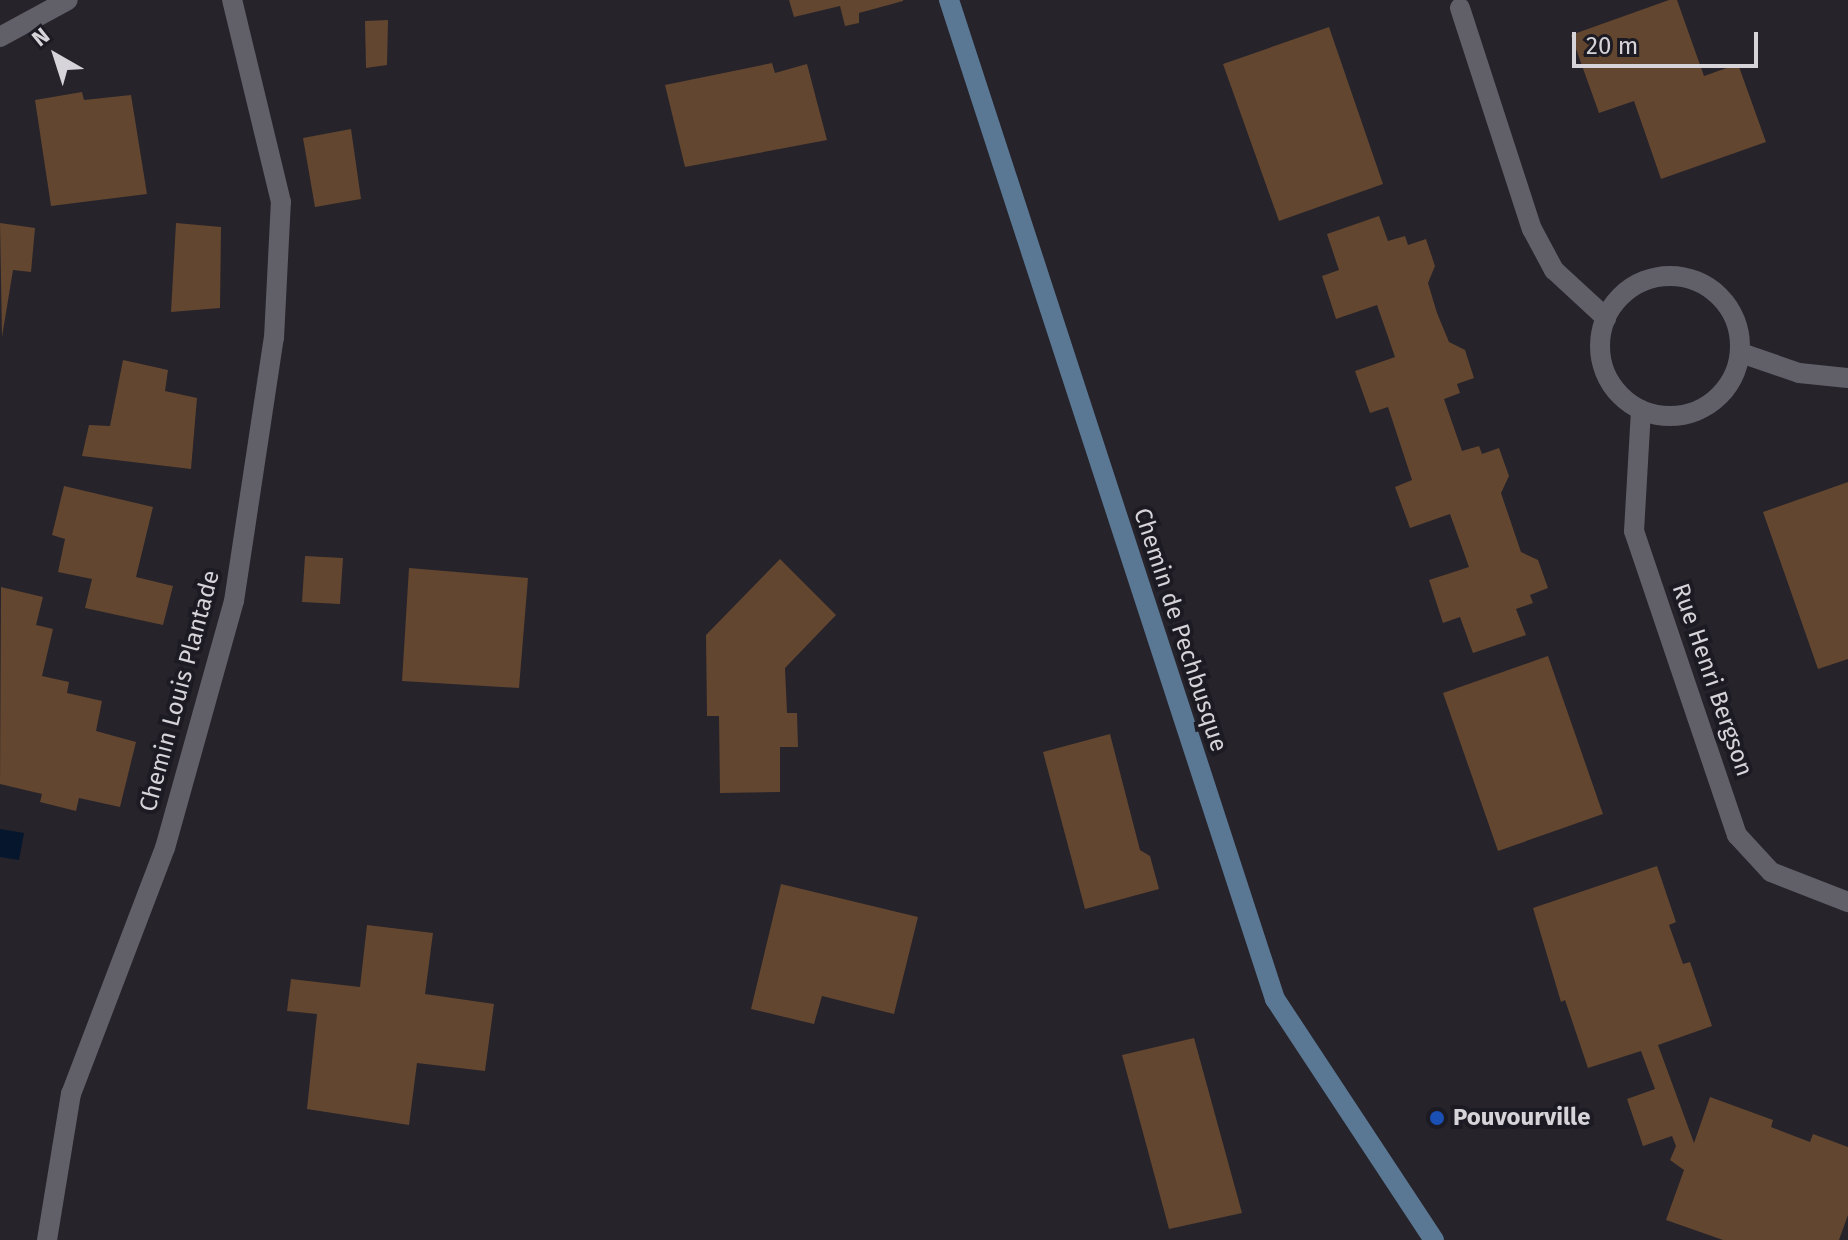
<!DOCTYPE html>
<style>
body{margin:0}
#map{position:relative;width:1848px;height:1240px;overflow:hidden;background:#26232b;font-family:"Fira Sans",sans-serif}
div>[style]{position:absolute}
.water>*{inset:0;background:#05162d}
.building>*{inset:0;background:#62462f}
.street>*{height:20px;margin:-10px;padding:0 10px;transform-origin:10px;border-radius:10px;background:#615f68}
.street>.ring{margin:-10px;padding:0;box-sizing:content-box;background:none;border:20px solid #615f68;border-radius:50%}
.secondary>*{height:20px;margin:-10px;padding:0 10px;transform-origin:10px;border-radius:10px;background:#5a7893}
.dots>*{width:22px;height:22px;translate:-50% -50%;box-sizing:border-box;border:4px solid #1c1a22;border-radius:50%}
span{translate:-50% -50%;white-space:nowrap;text-align:center;line-height:1.15;-webkit-text-stroke:8px #1c1a22;paint-order:stroke}
.street-label{font-size:24px;color:#d6d4d9}
.poi-label{font-size:24px;color:#d6d4d9;font-weight:700}
.left{translate:0 -50%;text-align:left}
.north{position:absolute;left:16px;top:16px;width:80px;height:80px;-webkit-text-stroke:6px #1c1a22;paint-order:stroke;rotate:321deg;font-size:22px;font-weight:700;line-height:32px;text-align:center;color:#d6d4d9}
.north::after{content:'';display:block;margin:auto;width:28px;height:36px;background:#d6d4d9;clip-path:polygon(50% 0,100% 100%,50% 72%,0 100%)}
.scale{position:absolute;left:1572px;top:32px;width:186px;height:36px;box-sizing:border-box;border:4px solid #d6d4d9;border-top:0;padding-left:10px;font-size:24px;line-height:28px;white-space:nowrap;color:#d6d4d9;-webkit-text-stroke:6px #1c1a22;paint-order:stroke}
</style>
<div id="map">
<div class="water">
<div style="clip-path:polygon(0 829px,24px 833px,19px 860px,0 857px)"></div>
</div>
<div class="building">
<div style="clip-path:polygon(789px 0,903px 0,903px 1px,859px 13px,859px 23px,845px 26px,840px 6px,794px 17px)"></div>
<div style="clip-path:polygon(1669px 0,1677px 0,1704px 76px,1738px 64px,1766px 142px,1661px 179px,1634px 101px,1599px 113px,1571px 35px)"></div>
<div style="clip-path:polygon(388px 20px,387px 65px,366px 68px,365px 21px)"></div>
<div style="clip-path:polygon(1329px 27px,1383px 184px,1279px 221px,1223px 64px)"></div>
<div style="clip-path:polygon(772px 63px,775px 73px,807px 64px,827px 140px,685px 167px,665px 85px)"></div>
<div style="clip-path:polygon(82px 92px,84px 100px,131px 95px,147px 194px,51px 206px,35px 100px)"></div>
<div style="clip-path:polygon(351px 129px,361px 199px,315px 207px,303px 138px)"></div>
<div style="clip-path:polygon(1379px 216px,1388px 241px,1405px 236px,1408px 245px,1426px 239px,1435px 266px,1428px 283px,1437px 313px,1449px 342px,1465px 350px,1474px 378px,1457px 384px,1460px 393px,1444px 399px,1462px 451px,1479px 446px,1482px 454px,1499px 448px,1509px 476px,1501px 493px,1521px 552px,1538px 560px,1548px 588px,1530px 595px,1533px 603px,1516px 609px,1526px 635px,1473px 653px,1460px 617px,1443px 623px,1429px 580px,1469px 567px,1450px 514px,1410px 528px,1395px 487px,1412px 480px,1388px 407px,1370px 413px,1355px 371px,1395px 357px,1377px 305px,1336px 319px,1322px 276px,1339px 270px,1327px 234px)"></div>
<div style="clip-path:polygon(0 223px,35px 228px,31px 272px,13px 270px,2px 337px)"></div>
<div style="clip-path:polygon(176px 223px,221px 227px,220px 308px,171px 312px)"></div>
<div style="clip-path:polygon(123px 360px,168px 370px,165px 391px,197px 398px,191px 469px,82px 456px,89px 425px,110px 426px)"></div>
<div style="clip-path:polygon(1848px 482px,1848px 659px,1818px 669px,1763px 512px)"></div>
<div style="clip-path:polygon(64px 486px,153px 507px,136px 577px,173px 586px,163px 625px,85px 608px,92px 579px,58px 572px,65px 539px,52px 535px)"></div>
<div style="clip-path:polygon(305px 556px,343px 558px,340px 604px,302px 602px)"></div>
<div style="clip-path:polygon(780px 559px,836px 615px,785px 668px,787px 713px,797px 713px,798px 747px,780px 747px,780px 792px,720px 793px,719px 716px,707px 716px,706px 635px)"></div>
<div style="clip-path:polygon(409px 568px,528px 578px,519px 688px,402px 681px)"></div>
<div style="clip-path:polygon(1px 587px,43px 597px,36px 625px,53px 629px,42px 676px,69px 682px,67px 693px,102px 701px,96px 731px,136px 742px,120px 807px,79px 798px,76px 811px,40px 802px,42px 794px,0 784px)"></div>
<div style="clip-path:polygon(1548px 656px,1603px 814px,1498px 851px,1443px 693px)"></div>
<div style="clip-path:polygon(1110px 734px,1140px 850px,1150px 856px,1159px 889px,1085px 909px,1043px 752px)"></div>
<div style="clip-path:polygon(1657px 866px,1676px 922px,1669px 925px,1683px 964px,1690px 962px,1712px 1026px,1658px 1045px,1694px 1143px,1710px 1097px,1773px 1120px,1771px 1127px,1810px 1142px,1813px 1134px,1848px 1147px,1848px 1215px,1839px 1240px,1723px 1240px,1666px 1220px,1684px 1170px,1670px 1160px,1676px 1146px,1672px 1136px,1643px 1146px,1627px 1099px,1655px 1089px,1641px 1051px,1588px 1068px,1565px 1000px,1561px 1002px,1533px 908px)"></div>
<div style="clip-path:polygon(781px 884px,918px 917px,894px 1014px,822px 996px,814px 1024px,751px 1009px)"></div>
<div style="clip-path:polygon(367px 925px,433px 933px,425px 994px,494px 1004px,485px 1071px,417px 1063px,409px 1125px,307px 1109px,317px 1014px,287px 1011px,291px 979px,360px 987px)"></div>
<div style="clip-path:polygon(1194px 1038px,1242px 1213px,1169px 1229px,1122px 1055px)"></div>
</div>
<div class="street">
<div style="left:1460px;top:8px;width:232px;rotate:72deg"></div>
<div style="left:1532px;top:229px;width:47px;rotate:61.8deg"></div>
<div style="left:1554px;top:270px;width:71px;rotate:42.7deg"></div>
<div style="left:0;top:37px;width:77px;rotate:-28.6deg"></div>
<div class="ring" style="left:1600px;top:276px;width:120px;height:120px"></div>
<div style="left:1741px;top:353px;width:61px;rotate:19deg"></div>
<div style="left:1799px;top:373px;width:49px;rotate:5.8deg"></div>
<div style="left:1641px;top:410px;width:121px;rotate:93.3deg"></div>
<div style="left:1634px;top:531px;width:321px;rotate:71.3deg"></div>
<div style="left:1737px;top:835px;width:50px;rotate:47.4deg"></div>
<div style="left:1771px;top:872px;width:83px;rotate:21.3deg"></div>
<div style="left:47px;top:1240px;width:148px;rotate:-80.7deg"></div>
<div style="left:71px;top:1094px;width:263px;rotate:-69.1deg"></div>
<div style="left:165px;top:848px;width:256px;rotate:-74.4deg"></div>
<div style="left:234px;top:601px;width:266px;rotate:-81.4deg"></div>
<div style="left:274px;top:338px;width:136px;rotate:-87.1deg"></div>
<div style="left:281px;top:202px;width:208px;rotate:-103.6deg"></div>
</div>
<div class="secondary">
<div style="left:949px;top:0;width:1051px;rotate:71.93deg"></div>
<div style="left:1275px;top:999px;width:289px;rotate:56.6deg"></div>
</div>
<div class="dots">
<div style="left:1437px;top:1118px;background:#1a4fb4"></div>
</div>
<div class="street-label">
<span style="left:1180px;top:630px;rotate:72deg">Chemin de Pechbusque</span>
<span style="left:1712px;top:680px;rotate:71deg">Rue Henri Bergson</span>
<span style="left:180px;top:691px;rotate:-75deg">Chemin Louis Plantade</span>
</div>
<div class="poi-label">
<span class="left" style="left:1453px;top:1118px">Pouvourville</span>
</div>
<div class="north">N</div>
<div class="scale">20 m</div>
</div>
